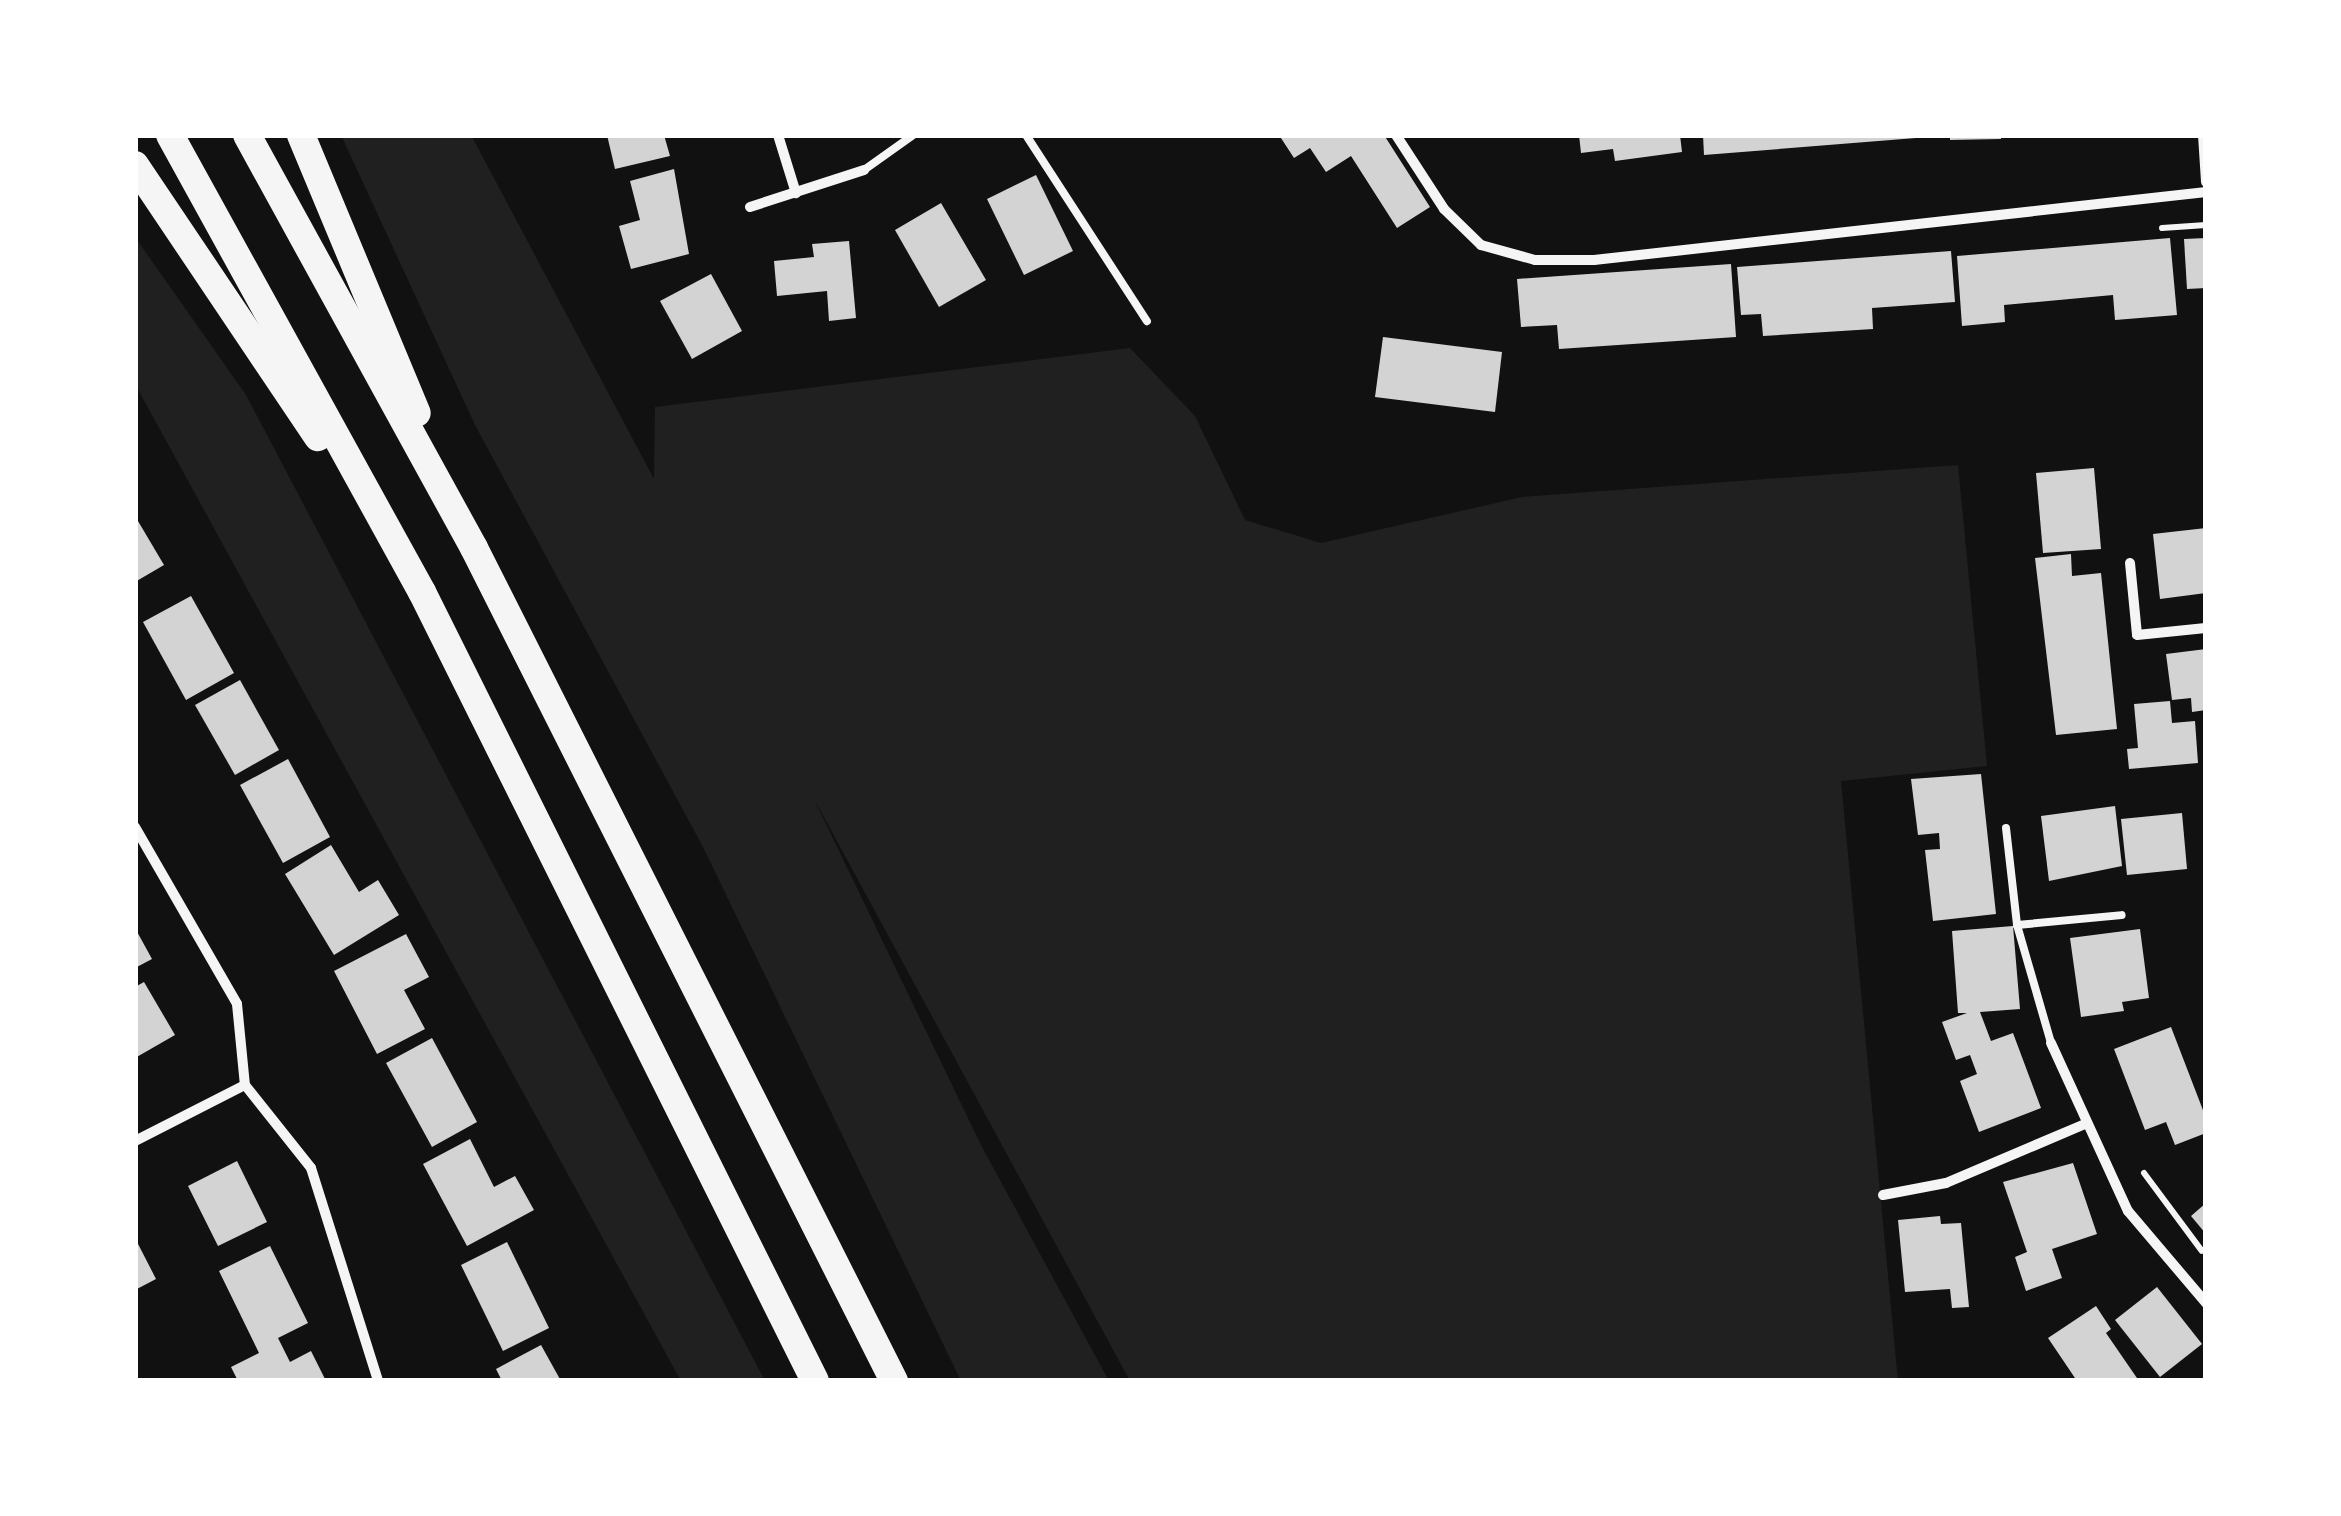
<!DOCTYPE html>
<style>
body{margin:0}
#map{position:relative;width:2341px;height:1516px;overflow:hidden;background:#111;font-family:Overpass,sans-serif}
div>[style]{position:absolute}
.green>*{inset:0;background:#202020}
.building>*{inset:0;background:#d3d3d3}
.path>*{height:6px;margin:-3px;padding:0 3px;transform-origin:3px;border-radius:3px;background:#f5f5f5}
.service>*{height:8px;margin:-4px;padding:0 4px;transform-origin:4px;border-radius:4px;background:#f5f5f5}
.minor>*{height:10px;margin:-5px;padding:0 5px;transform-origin:5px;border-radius:5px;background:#f5f5f5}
.trunk>*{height:28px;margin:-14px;padding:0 14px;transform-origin:14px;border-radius:14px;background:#f5f5f5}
span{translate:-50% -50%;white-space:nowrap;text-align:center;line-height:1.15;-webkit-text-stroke:10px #fff;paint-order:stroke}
.frame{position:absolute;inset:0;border:138px solid #fff;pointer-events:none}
</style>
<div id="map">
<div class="green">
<div style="clip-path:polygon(341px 135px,471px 135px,654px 479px,655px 407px,1130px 348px,1195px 416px,1245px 520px,1321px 543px,1522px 497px,1958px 465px,1987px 766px,1841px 781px,1898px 1381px,1130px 1381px,813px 797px,982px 1147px,1109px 1381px,961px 1381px,703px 847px,475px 425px)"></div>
<div style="clip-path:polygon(135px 237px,246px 395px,765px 1381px,681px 1381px,135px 384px)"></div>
</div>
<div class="building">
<div style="clip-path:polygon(607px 135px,664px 135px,670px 156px,615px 169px)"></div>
<div style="clip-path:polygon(1279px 135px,1384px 135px,1430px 207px,1397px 228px,1351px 156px,1326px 172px,1310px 148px,1294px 158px)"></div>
<div style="clip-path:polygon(1579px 135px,1680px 135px,1682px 152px,1615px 161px,1613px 149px,1581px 153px)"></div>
<div style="clip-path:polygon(1703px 135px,1915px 135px,1916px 138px,1704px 155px)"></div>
<div style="clip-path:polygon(1950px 135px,2001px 135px,2001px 139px,1950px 140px)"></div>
<div style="clip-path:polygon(674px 169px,689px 254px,631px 269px,619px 226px,640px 220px,630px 181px)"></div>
<div style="clip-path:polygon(1036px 175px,1073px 251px,1024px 275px,987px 199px)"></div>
<div style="clip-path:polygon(941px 203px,986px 280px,939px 307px,895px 230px)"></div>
<div style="clip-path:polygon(2170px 238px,2177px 315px,2115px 320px,2113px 295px,2004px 305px,2005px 322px,1962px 326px,1957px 256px)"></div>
<div style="clip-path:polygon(2206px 238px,2206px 288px,2187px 289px,2184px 239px)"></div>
<div style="clip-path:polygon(849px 241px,856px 318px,829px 321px,827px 291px,777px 296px,774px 261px,814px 257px,812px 244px)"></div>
<div style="clip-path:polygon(1951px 251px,1955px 302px,1872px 308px,1873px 329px,1763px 336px,1761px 314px,1741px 315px,1737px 267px)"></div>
<div style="clip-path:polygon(1731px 264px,1736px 337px,1559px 349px,1557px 325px,1521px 327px,1517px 279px)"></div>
<div style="clip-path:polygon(711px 274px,742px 331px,692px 359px,660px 301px)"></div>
<div style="clip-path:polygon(1383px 337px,1502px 352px,1495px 412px,1375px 397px)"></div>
<div style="clip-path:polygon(2094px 468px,2101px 549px,2043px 553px,2036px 473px)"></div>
<div style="clip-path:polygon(135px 516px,164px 565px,135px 582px)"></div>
<div style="clip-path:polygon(2206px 528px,2206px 593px,2160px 599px,2153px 534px)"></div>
<div style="clip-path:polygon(2071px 554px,2072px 576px,2101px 573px,2117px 729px,2056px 735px,2035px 558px)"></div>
<div style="clip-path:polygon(191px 596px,234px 673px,186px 700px,143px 622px)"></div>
<div style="clip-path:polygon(2206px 649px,2206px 710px,2192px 712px,2191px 698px,2172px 700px,2166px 654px)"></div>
<div style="clip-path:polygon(240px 680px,279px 750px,235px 775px,195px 705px)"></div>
<div style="clip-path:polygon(2170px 701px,2172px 723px,2195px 721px,2198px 763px,2129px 769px,2127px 749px,2138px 748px,2134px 704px)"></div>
<div style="clip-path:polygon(288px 759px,330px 837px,283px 863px,240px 785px)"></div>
<div style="clip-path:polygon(1981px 774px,1996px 914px,1933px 921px,1925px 850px,1940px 849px,1939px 833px,1918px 835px,1911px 779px)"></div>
<div style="clip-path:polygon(2115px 806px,2122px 866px,2049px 881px,2041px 816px)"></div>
<div style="clip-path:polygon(2182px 813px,2187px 869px,2127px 875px,2121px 819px)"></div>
<div style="clip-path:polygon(331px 845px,359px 892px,378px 880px,399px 915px,334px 955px,285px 874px)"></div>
<div style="clip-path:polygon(2013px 926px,2020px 1009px,1980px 1012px,1991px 1041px,2013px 1033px,2041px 1108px,1979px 1132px,1960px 1081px,1977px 1074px,1970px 1055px,1956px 1060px,1942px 1022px,1967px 1013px,1958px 1013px,1952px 931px)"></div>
<div style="clip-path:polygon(135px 928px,152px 959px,135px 968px)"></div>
<div style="clip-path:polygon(2140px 929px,2149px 998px,2122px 1002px,2124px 1011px,2081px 1017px,2070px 938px)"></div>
<div style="clip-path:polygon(406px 934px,429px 977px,404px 990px,425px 1029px,377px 1054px,334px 971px)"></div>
<div style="clip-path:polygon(144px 982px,175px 1035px,135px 1058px,135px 987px)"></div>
<div style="clip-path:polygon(2171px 1027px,2206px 1118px,2206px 1133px,2175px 1145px,2166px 1122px,2145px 1130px,2114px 1049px)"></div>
<div style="clip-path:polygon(432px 1038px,477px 1122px,432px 1147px,386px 1063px)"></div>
<div style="clip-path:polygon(470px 1139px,494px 1187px,515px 1176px,534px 1210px,467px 1246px,423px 1164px)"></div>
<div style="clip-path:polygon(237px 1161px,267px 1222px,218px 1246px,188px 1186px)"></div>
<div style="clip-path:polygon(2073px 1163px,2097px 1234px,2052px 1249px,2062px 1278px,2026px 1291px,2015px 1257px,2027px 1252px,2003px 1182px)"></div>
<div style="clip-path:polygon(2206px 1203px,2206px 1234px,2191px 1216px)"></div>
<div style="clip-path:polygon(1940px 1216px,1941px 1224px,1961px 1223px,1969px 1307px,1952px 1308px,1950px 1289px,1905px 1292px,1898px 1220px)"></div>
<div style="clip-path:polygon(135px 1238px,156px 1279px,135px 1290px)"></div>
<div style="clip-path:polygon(507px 1242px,549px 1328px,503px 1351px,461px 1265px)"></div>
<div style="clip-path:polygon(270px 1246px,308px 1323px,278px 1338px,290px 1362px,311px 1351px,326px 1381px,238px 1381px,231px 1367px,259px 1353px,219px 1271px)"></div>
<div style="clip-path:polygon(2157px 1287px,2202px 1344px,2160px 1377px,2115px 1320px)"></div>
<div style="clip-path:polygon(2096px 1306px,2111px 1329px,2106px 1333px,2139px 1381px,2077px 1381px,2048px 1338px)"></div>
<div style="clip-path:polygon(541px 1345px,561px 1381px,502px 1381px,496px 1369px)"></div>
</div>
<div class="path">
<div style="left:2162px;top:228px;width:44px;rotate:-3.9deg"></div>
<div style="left:2144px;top:1173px;width:97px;rotate:53.4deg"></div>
</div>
<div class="service">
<div style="left:1026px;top:135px;width:222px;rotate:57deg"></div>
<div style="left:864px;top:170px;width:60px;rotate:-35.5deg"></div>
<div style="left:2006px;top:828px;width:98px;rotate:83.5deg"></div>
<div style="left:2017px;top:925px;width:123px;rotate:73.9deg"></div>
<div style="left:2017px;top:925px;width:105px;rotate:-5.4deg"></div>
</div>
<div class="minor">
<div style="left:778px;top:135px;width:61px;rotate:72.8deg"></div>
<div style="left:1396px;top:135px;width:88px;rotate:57deg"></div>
<div style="left:1444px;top:209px;width:52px;rotate:44.2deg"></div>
<div style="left:1481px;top:245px;width:56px;rotate:15.5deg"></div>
<div style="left:1535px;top:260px;width:59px"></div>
<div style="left:1594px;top:260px;width:616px;rotate:-6.34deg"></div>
<div style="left:2203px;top:135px;width:47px;rotate:86.3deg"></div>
<div style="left:750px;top:207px;width:120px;rotate:-18deg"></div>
<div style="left:2130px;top:563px;width:72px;rotate:84.4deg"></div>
<div style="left:2137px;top:635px;width:69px;rotate:-5.8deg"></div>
<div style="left:135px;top:827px;width:204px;rotate:60deg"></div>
<div style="left:237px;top:1004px;width:81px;rotate:84.4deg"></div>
<div style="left:245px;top:1085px;width:106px;rotate:51.5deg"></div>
<div style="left:311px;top:1168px;width:223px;rotate:72.5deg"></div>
<div style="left:2051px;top:1043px;width:185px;rotate:65.4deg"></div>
<div style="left:2128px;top:1211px;width:121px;rotate:49.7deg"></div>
<div style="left:135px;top:1141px;width:123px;rotate:-27deg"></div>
<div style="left:1883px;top:1195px;width:64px;rotate:-10.8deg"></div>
<div style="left:1946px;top:1183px;width:151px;rotate:-23deg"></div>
</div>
<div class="trunk">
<div style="left:170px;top:135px;width:522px;rotate:61.13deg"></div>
<div style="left:422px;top:592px;width:881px;rotate:63.52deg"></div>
<div style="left:247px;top:135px;width:471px;rotate:61.2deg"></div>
<div style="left:474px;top:548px;width:933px;rotate:63.24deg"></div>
<div style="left:301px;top:135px;width:301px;rotate:67.4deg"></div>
<div style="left:135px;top:165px;width:328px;rotate:56.1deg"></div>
</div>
<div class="frame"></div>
</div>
